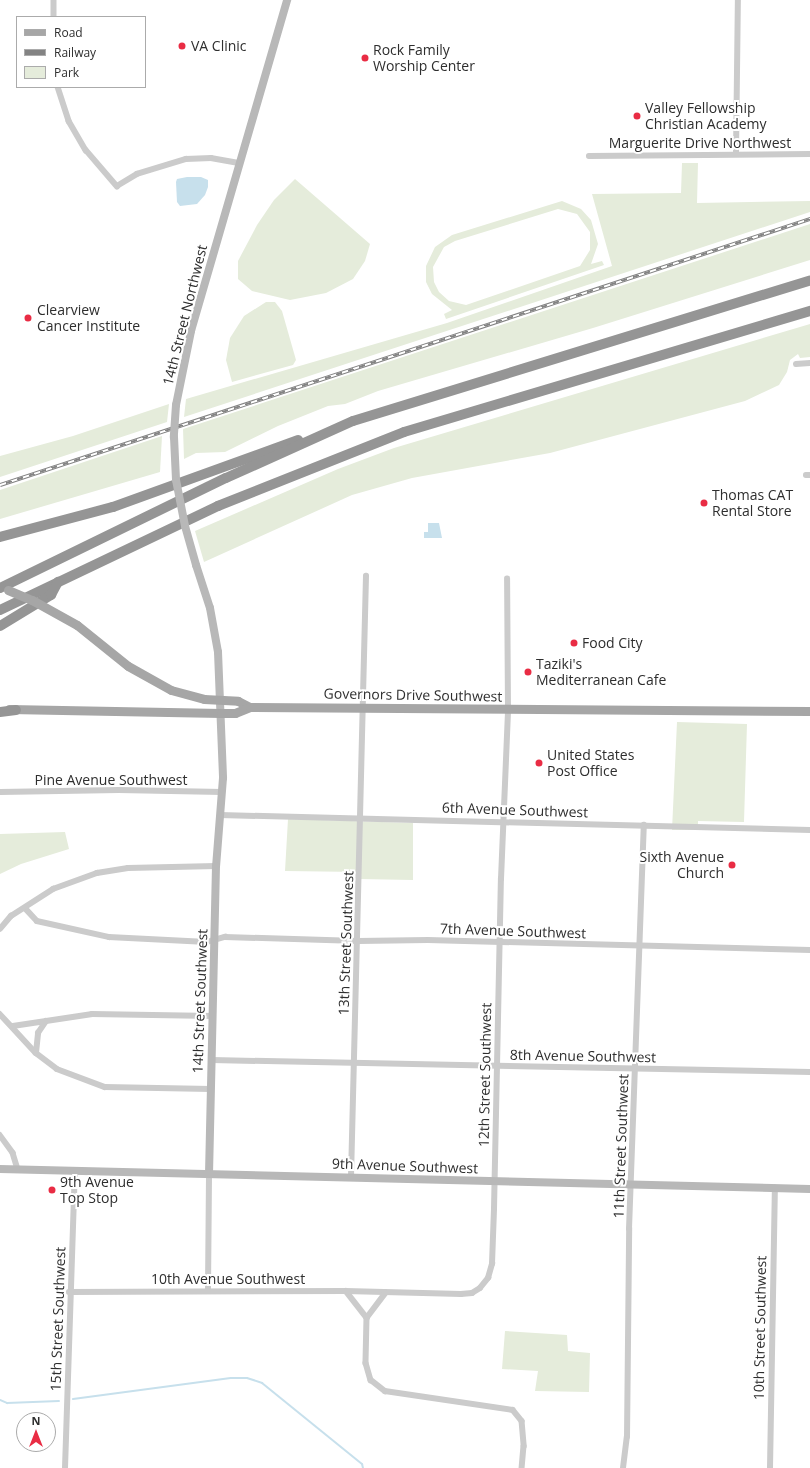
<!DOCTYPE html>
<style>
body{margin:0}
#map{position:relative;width:810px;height:1468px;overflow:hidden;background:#fff;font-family:"Open Sans",sans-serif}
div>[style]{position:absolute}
.green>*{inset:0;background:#e5ecdb}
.water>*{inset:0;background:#c7e0ec}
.stream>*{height:2px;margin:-1px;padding:0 1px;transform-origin:1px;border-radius:1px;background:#c7e0ec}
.street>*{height:5.5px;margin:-2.75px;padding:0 2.75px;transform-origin:2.75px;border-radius:2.75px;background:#cbcbcb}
.secondary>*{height:8px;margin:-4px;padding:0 4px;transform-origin:4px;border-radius:4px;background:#b8b8b8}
.primary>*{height:9px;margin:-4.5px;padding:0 4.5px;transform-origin:4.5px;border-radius:4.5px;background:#a6a6a6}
.highway>*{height:10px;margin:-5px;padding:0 5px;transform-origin:5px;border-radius:5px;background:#959595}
.rail>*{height:3.5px;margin-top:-1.75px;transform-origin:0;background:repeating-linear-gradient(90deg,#fff 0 6px,#838383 0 12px);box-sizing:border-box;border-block:1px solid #838383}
.secondary-bridge>*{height:8px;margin:-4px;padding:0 4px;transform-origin:4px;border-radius:4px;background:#b8b8b8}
.primary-bridge>*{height:9px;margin:-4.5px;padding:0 4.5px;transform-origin:4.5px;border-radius:4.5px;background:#a6a6a6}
.dots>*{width:11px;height:11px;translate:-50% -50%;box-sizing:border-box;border:2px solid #fff;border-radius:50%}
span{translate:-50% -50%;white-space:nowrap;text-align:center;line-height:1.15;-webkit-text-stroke:4px #fff;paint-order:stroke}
.poi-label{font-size:14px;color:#2e2e2e}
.left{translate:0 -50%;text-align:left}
.right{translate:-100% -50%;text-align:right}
.street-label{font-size:14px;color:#2e2e2e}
.legend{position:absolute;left:16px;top:16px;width:130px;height:72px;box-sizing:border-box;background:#fff;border:1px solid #ababab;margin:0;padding:5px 7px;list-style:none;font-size:12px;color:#2e2e2e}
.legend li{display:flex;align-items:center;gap:8px;height:20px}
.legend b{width:20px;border:1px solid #ababab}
.north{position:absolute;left:16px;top:1412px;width:40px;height:40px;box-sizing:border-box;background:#fff;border:1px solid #ababab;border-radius:50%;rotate:0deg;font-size:11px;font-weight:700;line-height:16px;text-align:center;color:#2e2e2e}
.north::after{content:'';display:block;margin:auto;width:14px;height:18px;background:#e92c44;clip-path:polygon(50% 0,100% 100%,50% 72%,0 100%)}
</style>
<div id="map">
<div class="green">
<div style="clip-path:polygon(682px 163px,698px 163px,697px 203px,810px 201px,810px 212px,184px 417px,186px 399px,447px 323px,612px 266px,592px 194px,681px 193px)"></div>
<div style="clip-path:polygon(295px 179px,370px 244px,365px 261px,353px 279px,326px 293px,290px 300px,252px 291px,238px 279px,238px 261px,257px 225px,274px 200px)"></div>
<div style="clip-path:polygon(evenodd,562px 201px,581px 209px,591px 220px,598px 244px,591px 264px,602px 261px,604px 265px,446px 319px,444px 314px,452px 310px,432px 294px,426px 282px,426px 266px,435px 247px,452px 235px,562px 201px,558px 209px,577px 214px,590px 232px,590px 250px,580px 266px,466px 305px,449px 301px,439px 292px,434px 282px,433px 267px,444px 247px,455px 241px,558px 209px)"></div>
<div style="clip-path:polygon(810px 224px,810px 260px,593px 328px,378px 391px,345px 404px,328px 406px,278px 426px,225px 452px,196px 453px,184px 459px,183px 429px)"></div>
<div style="clip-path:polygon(266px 302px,275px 302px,282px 311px,296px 360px,293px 365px,232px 382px,226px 360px,230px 338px,244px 316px)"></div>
<div style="clip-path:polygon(810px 324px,810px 357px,800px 358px,798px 354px,790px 360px,787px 372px,779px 385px,745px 401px,550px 453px,412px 478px,352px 495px,204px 562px,195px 531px,338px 469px,394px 448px)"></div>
<div style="clip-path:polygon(169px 404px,167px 422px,0 477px,0 456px,73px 436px)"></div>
<div style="clip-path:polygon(162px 436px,160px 472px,0 519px,0 490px)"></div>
<div style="clip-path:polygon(677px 722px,747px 724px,744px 822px,698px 821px,698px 830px,672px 830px)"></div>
<div style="clip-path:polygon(288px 819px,413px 823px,413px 880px,359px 879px,359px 872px,285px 871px)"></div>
<div style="clip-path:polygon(65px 832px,69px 849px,21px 864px,0 874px,0 834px)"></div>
<div style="clip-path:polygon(505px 1331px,567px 1335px,568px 1351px,590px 1353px,589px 1392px,535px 1391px,538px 1371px,502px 1369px)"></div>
</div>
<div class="water">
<div style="clip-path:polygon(187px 177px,201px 177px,208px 180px,208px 187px,205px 195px,197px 204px,180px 206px,177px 202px,176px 182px,177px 179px)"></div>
<div style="clip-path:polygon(428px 523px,439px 523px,442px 538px,424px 538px,424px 532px,428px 532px)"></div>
</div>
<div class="stream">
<div style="left:73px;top:1399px;width:159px;rotate:-7.6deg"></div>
<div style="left:231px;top:1378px;width:16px"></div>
<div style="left:247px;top:1378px;width:16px;rotate:18deg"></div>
<div style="left:262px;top:1383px;width:129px;rotate:39deg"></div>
<div style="left:362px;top:1464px;width:4px;rotate:76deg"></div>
<div style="left:0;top:1400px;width:8px;rotate:23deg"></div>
<div style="left:7px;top:1403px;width:52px;rotate:-2.2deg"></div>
</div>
<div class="street">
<div style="left:54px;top:0;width:17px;rotate:90deg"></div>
<div style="left:58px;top:87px;width:36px;rotate:72deg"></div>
<div style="left:69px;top:121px;width:34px;rotate:60deg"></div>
<div style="left:86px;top:150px;width:48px;rotate:49.3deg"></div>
<div style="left:117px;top:186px;width:23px;rotate:-31deg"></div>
<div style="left:137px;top:174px;width:51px;rotate:-17deg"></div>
<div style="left:186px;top:159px;width:25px;rotate:-2deg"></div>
<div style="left:211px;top:158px;width:28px;rotate:10deg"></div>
<div style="left:736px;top:154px;width:154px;rotate:-89.3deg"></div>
<div style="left:589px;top:156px;width:221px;rotate:-0.5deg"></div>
<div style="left:796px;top:364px;width:14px;rotate:-4deg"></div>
<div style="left:806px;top:475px;width:4px"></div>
<div style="left:0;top:792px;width:119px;rotate:-1deg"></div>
<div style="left:119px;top:790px;width:103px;rotate:1.1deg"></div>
<div style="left:220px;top:815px;width:590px;rotate:1.46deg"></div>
<div style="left:26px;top:909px;width:16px;rotate:47deg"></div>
<div style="left:37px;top:921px;width:74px;rotate:12.5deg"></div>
<div style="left:109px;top:937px;width:98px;rotate:2.9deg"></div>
<div style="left:207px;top:942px;width:19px;rotate:-16deg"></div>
<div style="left:225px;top:937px;width:133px;rotate:1.7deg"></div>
<div style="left:358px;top:941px;width:70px;rotate:-0.8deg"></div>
<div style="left:428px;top:940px;width:382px;rotate:1.5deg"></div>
<div style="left:0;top:929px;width:17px;rotate:-50deg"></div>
<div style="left:11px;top:916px;width:50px;rotate:-32.7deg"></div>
<div style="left:53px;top:889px;width:47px;rotate:-20deg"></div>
<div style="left:97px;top:873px;width:31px;rotate:-9deg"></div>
<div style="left:128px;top:868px;width:88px;rotate:-1.3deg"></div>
<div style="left:0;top:1014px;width:53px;rotate:47.3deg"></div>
<div style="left:36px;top:1053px;width:26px;rotate:37deg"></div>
<div style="left:57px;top:1069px;width:51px;rotate:20.6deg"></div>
<div style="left:105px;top:1087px;width:105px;rotate:1.1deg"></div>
<div style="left:13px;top:1026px;width:80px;rotate:-8.6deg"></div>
<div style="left:92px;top:1014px;width:121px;rotate:0.9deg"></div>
<div style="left:36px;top:1053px;width:20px;rotate:-84deg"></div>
<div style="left:38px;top:1033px;width:14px;rotate:-56deg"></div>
<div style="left:212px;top:1060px;width:598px;rotate:1.15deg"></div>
<div style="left:0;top:1135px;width:22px;rotate:54deg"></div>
<div style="left:13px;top:1153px;width:17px;rotate:73deg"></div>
<div style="left:351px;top:1177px;width:601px;rotate:-88.57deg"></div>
<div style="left:208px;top:1291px;width:117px;rotate:-89.5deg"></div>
<div style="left:346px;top:1291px;width:34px;rotate:52deg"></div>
<div style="left:69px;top:1292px;width:277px;rotate:-0.2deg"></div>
<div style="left:346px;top:1291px;width:115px;rotate:1.5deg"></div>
<div style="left:461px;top:1294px;width:11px;rotate:-5deg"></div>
<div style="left:472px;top:1293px;width:9px;rotate:-32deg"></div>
<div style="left:480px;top:1288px;width:13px;rotate:-51deg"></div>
<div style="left:488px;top:1278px;width:15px;rotate:-74deg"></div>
<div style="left:492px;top:1264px;width:55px;rotate:-87.9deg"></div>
<div style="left:494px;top:1209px;width:330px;rotate:-88.8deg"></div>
<div style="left:501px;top:879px;width:169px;rotate:-87.6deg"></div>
<div style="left:508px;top:710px;width:131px;rotate:-90.4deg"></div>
<div style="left:386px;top:1293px;width:31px;rotate:127deg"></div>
<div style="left:367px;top:1318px;width:45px;rotate:91.3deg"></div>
<div style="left:366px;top:1363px;width:18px;rotate:74deg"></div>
<div style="left:371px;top:1380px;width:18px;rotate:38deg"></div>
<div style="left:385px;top:1391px;width:129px;rotate:8.4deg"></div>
<div style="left:513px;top:1410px;width:14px;rotate:51deg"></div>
<div style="left:522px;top:1421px;width:25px;rotate:85deg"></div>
<div style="left:524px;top:1446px;width:22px;rotate:95deg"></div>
<div style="left:65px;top:1468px;width:297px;rotate:-88.1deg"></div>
<div style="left:623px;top:1468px;width:31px;rotate:-83deg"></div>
<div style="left:627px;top:1437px;width:208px;rotate:-89.4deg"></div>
<div style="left:629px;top:1229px;width:404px;rotate:-87.9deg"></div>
<div style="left:770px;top:1468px;width:280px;rotate:-89deg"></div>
</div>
<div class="secondary">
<div style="left:176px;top:405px;width:76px;rotate:-78.5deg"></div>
<div style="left:191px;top:331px;width:345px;rotate:-73.8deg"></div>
<div style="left:196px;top:565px;width:45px;rotate:72deg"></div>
<div style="left:210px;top:608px;width:45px;rotate:79.7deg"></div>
<div style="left:218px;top:652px;width:126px;rotate:87.7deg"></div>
<div style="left:223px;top:778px;width:88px;rotate:94.5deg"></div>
<div style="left:216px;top:866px;width:308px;rotate:91.3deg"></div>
<div style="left:0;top:1169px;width:810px;rotate:1.41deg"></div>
</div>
<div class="primary">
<div style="left:77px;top:625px;width:65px;rotate:38.8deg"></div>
<div style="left:128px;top:666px;width:49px;rotate:29.2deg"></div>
<div style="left:171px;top:690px;width:34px;rotate:15deg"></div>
<div style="left:204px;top:699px;width:34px;rotate:3deg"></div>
<div style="left:238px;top:701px;width:13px;rotate:27deg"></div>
<div style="left:9px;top:709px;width:212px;rotate:1.1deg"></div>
<div style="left:221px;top:713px;width:14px"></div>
<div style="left:235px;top:713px;width:16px;rotate:-22deg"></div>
<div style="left:250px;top:707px;width:560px;rotate:0.41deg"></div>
</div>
<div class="highway">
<div style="left:0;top:537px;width:117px;rotate:-14.9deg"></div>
<div style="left:113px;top:507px;width:197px;rotate:-19.9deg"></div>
<div style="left:0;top:588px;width:251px;rotate:-26deg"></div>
<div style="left:226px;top:478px;width:139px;rotate:-24.2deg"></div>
<div style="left:353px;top:421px;width:478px;rotate:-17.1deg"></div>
<div style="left:0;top:610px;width:242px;rotate:-25.5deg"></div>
<div style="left:218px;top:506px;width:200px;rotate:-21.7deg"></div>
<div style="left:404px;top:432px;width:424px;rotate:-16.6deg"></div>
<div style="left:0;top:626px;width:60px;rotate:-31.3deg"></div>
<div style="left:51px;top:595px;width:15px;rotate:-62deg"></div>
<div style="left:0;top:712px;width:16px;rotate:-7deg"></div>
</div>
<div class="rail">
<div style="left:0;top:485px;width:853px;rotate:-18.18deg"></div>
</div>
<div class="secondary-bridge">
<div style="left:176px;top:405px;width:32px;rotate:94deg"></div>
<div style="left:174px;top:437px;width:43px;rotate:87.3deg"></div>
<div style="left:176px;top:480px;width:47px;rotate:78.9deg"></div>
<div style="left:185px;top:526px;width:41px;rotate:74.2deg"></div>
</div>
<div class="primary-bridge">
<div style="left:8px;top:590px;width:26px;rotate:23deg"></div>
<div style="left:32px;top:600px;width:51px;rotate:29.1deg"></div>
</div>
<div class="dots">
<div style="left:182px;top:46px;background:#e92c44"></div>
<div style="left:365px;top:58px;background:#e92c44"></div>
<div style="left:637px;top:116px;background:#e92c44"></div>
<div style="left:28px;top:318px;background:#e92c44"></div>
<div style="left:704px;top:503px;background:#e92c44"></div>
<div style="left:574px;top:643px;background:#e92c44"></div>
<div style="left:528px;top:672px;background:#e92c44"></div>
<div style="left:539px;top:763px;background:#e92c44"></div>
<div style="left:732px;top:865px;background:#e92c44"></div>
<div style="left:52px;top:1190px;background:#e92c44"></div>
</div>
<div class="poi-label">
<span class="left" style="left:191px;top:46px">VA Clinic</span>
<span class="left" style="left:373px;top:58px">Rock Family<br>Worship Center</span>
<span class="left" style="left:645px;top:116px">Valley Fellowship<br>Christian Academy</span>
<span class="left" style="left:37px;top:318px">Clearview<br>Cancer Institute</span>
<span class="left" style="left:712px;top:503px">Thomas CAT<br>Rental Store</span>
<span class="left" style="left:582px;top:643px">Food City</span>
<span class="left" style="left:536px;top:672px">Taziki's<br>Mediterranean Cafe</span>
<span class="left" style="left:547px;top:763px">United States<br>Post Office</span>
<span class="right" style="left:724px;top:865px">Sixth Avenue<br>Church</span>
<span class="left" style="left:60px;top:1190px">9th Avenue<br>Top Stop</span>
</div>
<div class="street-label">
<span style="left:700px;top:143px">Marguerite Drive Northwest</span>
<span style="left:185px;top:315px;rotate:-76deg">14th Street Northwest</span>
<span style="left:413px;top:695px;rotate:1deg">Governors Drive Southwest</span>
<span style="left:111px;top:780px">Pine Avenue Southwest</span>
<span style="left:515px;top:810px;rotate:2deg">6th Avenue Southwest</span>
<span style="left:513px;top:931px;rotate:2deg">7th Avenue Southwest</span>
<span style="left:346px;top:943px;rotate:-88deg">13th Street Southwest</span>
<span style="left:200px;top:1001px;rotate:-88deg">14th Street Southwest</span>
<span style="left:583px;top:1056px;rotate:1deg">8th Avenue Southwest</span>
<span style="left:485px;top:1075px;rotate:-89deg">12th Street Southwest</span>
<span style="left:621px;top:1146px;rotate:-88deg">11th Street Southwest</span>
<span style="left:405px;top:1166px;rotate:2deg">9th Avenue Southwest</span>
<span style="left:228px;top:1279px">10th Avenue Southwest</span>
<span style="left:58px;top:1319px;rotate:-88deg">15th Street Southwest</span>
<span style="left:760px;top:1328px;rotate:-89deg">10th Street Southwest</span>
</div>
<ul class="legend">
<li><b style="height:5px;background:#a6a6a6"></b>Road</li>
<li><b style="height:5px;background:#838383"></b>Railway</li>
<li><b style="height:11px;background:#e5ecdb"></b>Park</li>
</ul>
<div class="north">N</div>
</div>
